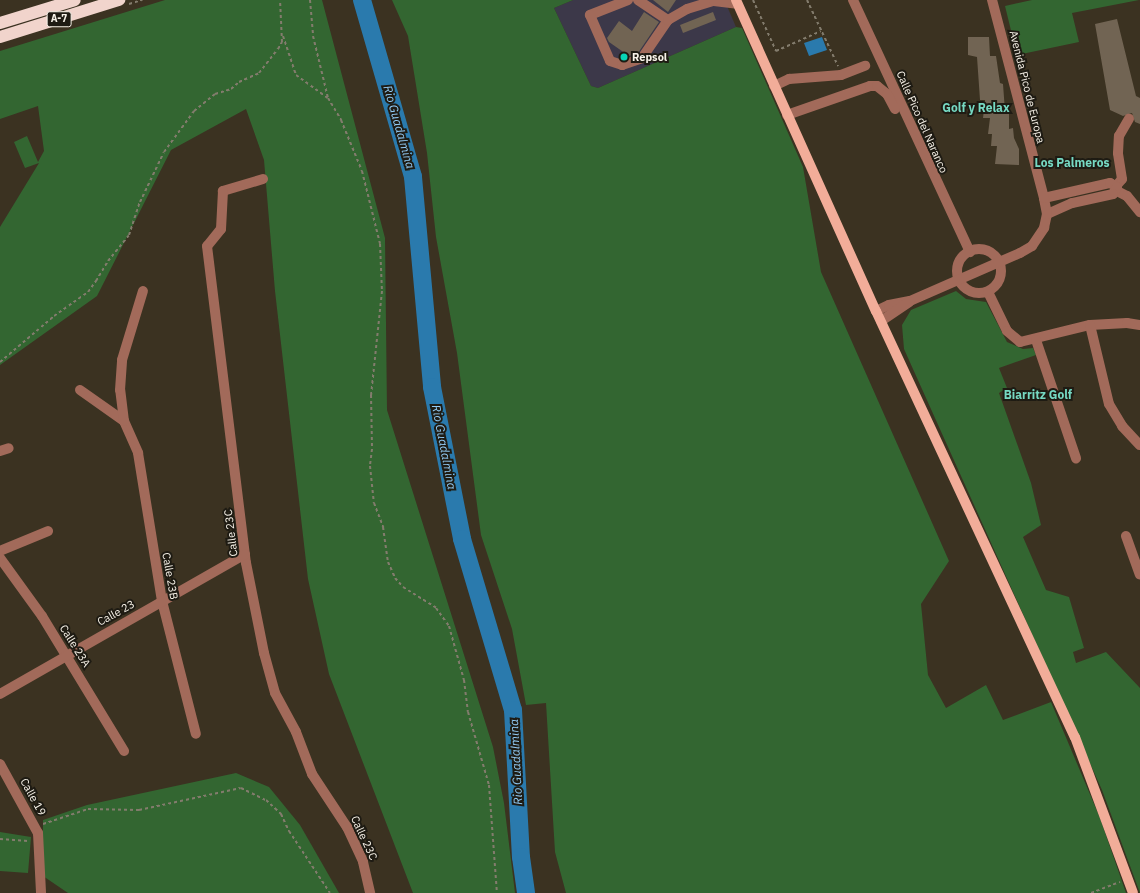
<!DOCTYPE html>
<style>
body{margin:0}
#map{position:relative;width:1140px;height:893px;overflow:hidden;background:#3b3221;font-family:"IBM Plex Sans",sans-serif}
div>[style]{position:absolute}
.commercial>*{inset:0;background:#3c3849}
.green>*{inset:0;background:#336631}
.water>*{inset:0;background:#2a7aad}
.river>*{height:18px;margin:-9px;padding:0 9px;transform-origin:9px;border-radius:9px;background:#2a7aad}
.building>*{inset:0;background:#716453}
.path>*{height:2px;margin-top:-1px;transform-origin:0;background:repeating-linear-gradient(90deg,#837c6d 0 3px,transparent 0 6px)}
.minor>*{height:10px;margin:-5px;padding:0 5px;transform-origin:5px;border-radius:5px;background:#a26a5a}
.minor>.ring{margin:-5px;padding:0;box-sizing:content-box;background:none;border:10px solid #a26a5a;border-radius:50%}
.major>*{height:10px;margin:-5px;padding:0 5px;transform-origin:5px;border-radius:5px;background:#f2ad99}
.highway>*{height:12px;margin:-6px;padding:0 6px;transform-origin:6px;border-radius:6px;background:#f1d4cc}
.dots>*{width:11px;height:11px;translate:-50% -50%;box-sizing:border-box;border:2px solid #1e1b13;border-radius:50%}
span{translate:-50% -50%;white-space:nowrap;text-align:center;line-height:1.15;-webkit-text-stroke:4px #1e1b13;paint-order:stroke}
.shield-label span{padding:1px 3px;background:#1e1b13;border:1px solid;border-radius:3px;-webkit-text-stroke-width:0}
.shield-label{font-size:10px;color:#f8f3e9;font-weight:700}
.poi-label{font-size:11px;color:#f8f3e9;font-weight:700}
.left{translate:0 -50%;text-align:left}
.street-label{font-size:11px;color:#f8f3e9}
.neighbourhood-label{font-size:12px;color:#76d9c3;font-weight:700}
.water-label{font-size:12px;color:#92cbf5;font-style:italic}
</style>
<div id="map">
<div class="commercial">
<div style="clip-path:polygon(573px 0,706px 0,727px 6px,736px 27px,598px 88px,591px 86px,554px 8px)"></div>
</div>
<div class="green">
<div style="clip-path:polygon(165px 0,322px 0,385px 238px,387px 410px,493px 747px,504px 803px,515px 893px,413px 893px,329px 674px,308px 579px,275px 291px,264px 160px,246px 109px,171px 150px,97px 296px,0 365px,0 227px,39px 163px,25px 168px,14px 142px,27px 136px,38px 162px,44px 151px,38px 106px,0 119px,0 51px)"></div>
<div style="clip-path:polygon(392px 0,573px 0,554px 8px,591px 86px,598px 88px,736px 27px,742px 28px,803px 167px,821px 272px,949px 561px,921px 604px,928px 675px,946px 708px,986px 685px,1003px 720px,1051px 702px,1100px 818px,1126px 893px,566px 893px,555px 852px,546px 703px,526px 705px,512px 629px,481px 535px,457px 353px,436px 237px,427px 153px,415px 79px,408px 36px)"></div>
<div style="clip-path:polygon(1032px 0,1139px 0,1072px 13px,1079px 42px,1017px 55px,1005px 6px)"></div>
<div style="clip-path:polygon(956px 291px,966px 299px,986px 302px,1007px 342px,1023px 349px,1033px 348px,1036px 355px,999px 368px,1007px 388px,999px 393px,1031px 483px,1041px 525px,1023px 537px,1046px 590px,1069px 597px,1084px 648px,1073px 652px,1076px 663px,1106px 652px,1140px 688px,1140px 893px,1102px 790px,904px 349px,902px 325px,911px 310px)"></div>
<div style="clip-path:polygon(236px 773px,269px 787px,300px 825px,339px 893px,68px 893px,43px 876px,43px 820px,87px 805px)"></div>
<div style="clip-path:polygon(0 832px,31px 837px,28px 873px,0 871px)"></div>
</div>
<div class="water">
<div style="clip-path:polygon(822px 37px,827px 50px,809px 56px,804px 43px)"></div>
</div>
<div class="river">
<div style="left:362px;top:0;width:184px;rotate:73.9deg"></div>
<div style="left:413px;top:177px;width:211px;rotate:84.8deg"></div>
<div style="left:432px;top:387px;width:155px;rotate:78.8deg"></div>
<div style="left:462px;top:539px;width:178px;rotate:73.4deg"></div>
<div style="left:513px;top:710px;width:147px;rotate:86.9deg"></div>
<div style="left:521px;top:857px;width:36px;rotate:82deg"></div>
</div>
<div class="building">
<div style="clip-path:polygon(653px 0,676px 0,668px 12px)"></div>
<div style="clip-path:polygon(644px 12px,659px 22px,638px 53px,629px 56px,609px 42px,607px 38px,619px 21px,632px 31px)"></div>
<div style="clip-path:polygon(713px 12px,716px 20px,683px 33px,680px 25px)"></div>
<div style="clip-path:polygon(1117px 19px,1136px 96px,1140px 98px,1140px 124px,1135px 122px,1132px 113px,1123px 116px,1110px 110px,1095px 24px)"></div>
<div style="clip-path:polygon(968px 37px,989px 37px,990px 56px,996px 56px,1000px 83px,1003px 84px,1005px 111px,1009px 111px,1009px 129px,1013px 128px,1014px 138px,1019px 149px,1019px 165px,995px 164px,997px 146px,991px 146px,992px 134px,988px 134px,990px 118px,983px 118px,985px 100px,980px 100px,977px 57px,968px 55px)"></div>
</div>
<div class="path">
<div style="left:310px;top:0;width:36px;rotate:85deg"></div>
<div style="left:313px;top:36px;width:64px;rotate:76.4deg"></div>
<div style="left:328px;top:98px;width:26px;rotate:59deg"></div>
<div style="left:341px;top:120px;width:55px;rotate:67.6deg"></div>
<div style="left:362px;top:171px;width:75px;rotate:76.1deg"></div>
<div style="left:380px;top:244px;width:47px;rotate:87.6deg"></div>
<div style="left:382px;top:291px;width:105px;rotate:96deg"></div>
<div style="left:371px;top:395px;width:54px;rotate:88.9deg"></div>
<div style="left:372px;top:449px;width:17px;rotate:97deg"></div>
<div style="left:370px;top:466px;width:37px;rotate:84deg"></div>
<div style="left:374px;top:503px;width:26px;rotate:69deg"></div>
<div style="left:383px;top:527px;width:35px;rotate:82deg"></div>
<div style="left:388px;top:562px;width:17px;rotate:66deg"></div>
<div style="left:395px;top:578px;width:12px;rotate:48deg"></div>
<div style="left:403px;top:587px;width:39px;rotate:32deg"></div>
<div style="left:436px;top:608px;width:22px;rotate:54deg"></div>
<div style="left:449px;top:626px;width:56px;rotate:74.5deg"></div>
<div style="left:464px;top:680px;width:32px;rotate:83deg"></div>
<div style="left:468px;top:712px;width:76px;rotate:74deg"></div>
<div style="left:489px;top:785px;width:108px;rotate:85.8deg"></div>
<div style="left:753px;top:0;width:56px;rotate:65.7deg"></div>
<div style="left:776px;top:51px;width:49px;rotate:-24deg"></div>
<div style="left:807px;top:0;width:73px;rotate:64.8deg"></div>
<div style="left:129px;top:4px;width:14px;rotate:-17deg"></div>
<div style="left:283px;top:36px;width:41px;rotate:71.6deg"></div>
<div style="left:296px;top:75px;width:39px;rotate:36deg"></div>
<div style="left:0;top:362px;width:71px;rotate:-40.4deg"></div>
<div style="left:54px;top:316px;width:42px;rotate:-35.2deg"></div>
<div style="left:88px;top:292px;width:14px;rotate:-54deg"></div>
<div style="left:96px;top:281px;width:23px;rotate:-59deg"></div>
<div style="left:108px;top:261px;width:33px;rotate:-51deg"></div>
<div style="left:129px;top:235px;width:35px;rotate:-72deg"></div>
<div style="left:140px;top:202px;width:55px;rotate:-64.4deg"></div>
<div style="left:164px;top:152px;width:51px;rotate:-53.8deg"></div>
<div style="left:194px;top:111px;width:27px;rotate:-39deg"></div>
<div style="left:215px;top:94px;width:17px;rotate:-17deg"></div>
<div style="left:231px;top:89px;width:11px;rotate:-41deg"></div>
<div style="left:239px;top:82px;width:22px;rotate:-24deg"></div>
<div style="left:259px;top:73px;width:31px;rotate:-52deg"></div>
<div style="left:278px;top:49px;width:8px;rotate:-60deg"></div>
<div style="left:282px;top:42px;width:42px;rotate:-92.7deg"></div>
<div style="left:43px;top:824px;width:47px;rotate:-18.4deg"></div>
<div style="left:88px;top:809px;width:51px;rotate:1.1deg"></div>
<div style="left:139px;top:810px;width:104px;rotate:-12.2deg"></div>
<div style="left:241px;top:788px;width:28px;rotate:26deg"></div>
<div style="left:266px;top:800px;width:21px;rotate:43deg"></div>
<div style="left:281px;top:814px;width:19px;rotate:65deg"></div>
<div style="left:289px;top:831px;width:74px;rotate:56.5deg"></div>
<div style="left:0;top:839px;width:28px;rotate:4deg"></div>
<div style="left:1091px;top:893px;width:31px;rotate:-21deg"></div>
</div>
<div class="minor">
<div style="left:628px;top:0;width:41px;rotate:158.5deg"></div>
<div style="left:590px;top:15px;width:50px;rotate:66.5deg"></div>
<div style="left:610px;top:61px;width:13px;rotate:18deg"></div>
<div style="left:622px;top:65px;width:21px;rotate:-19deg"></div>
<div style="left:642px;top:58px;width:46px;rotate:-55.6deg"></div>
<div style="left:638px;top:0;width:36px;rotate:34deg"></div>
<div style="left:668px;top:20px;width:22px;rotate:-30deg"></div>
<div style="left:687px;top:9px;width:28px;rotate:-17deg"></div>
<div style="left:714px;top:1px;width:23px;rotate:7deg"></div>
<div style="left:853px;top:0;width:278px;rotate:65.1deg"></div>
<div style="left:774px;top:86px;width:17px;rotate:-25deg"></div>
<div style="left:789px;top:79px;width:52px;rotate:-4.4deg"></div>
<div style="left:841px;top:75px;width:26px;rotate:-21deg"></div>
<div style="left:787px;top:115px;width:88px;rotate:-19.3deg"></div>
<div style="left:870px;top:86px;width:7px"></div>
<div style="left:877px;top:86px;width:13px;rotate:39deg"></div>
<div style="left:887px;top:94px;width:17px;rotate:62deg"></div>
<div style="left:263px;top:179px;width:42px;rotate:163.3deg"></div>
<div style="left:223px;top:191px;width:38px;rotate:93deg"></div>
<div style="left:221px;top:229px;width:22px;rotate:129deg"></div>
<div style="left:207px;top:246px;width:319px;rotate:83deg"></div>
<div style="left:246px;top:563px;width:92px;rotate:78.7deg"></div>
<div style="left:264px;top:653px;width:41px;rotate:74.6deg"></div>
<div style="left:275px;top:693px;width:44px;rotate:61.7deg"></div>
<div style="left:296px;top:732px;width:45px;rotate:69.1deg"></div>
<div style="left:312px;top:774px;width:64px;rotate:56.6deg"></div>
<div style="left:347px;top:827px;width:38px;rotate:65deg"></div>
<div style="left:363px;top:862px;width:32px;rotate:77deg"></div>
<div style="left:1116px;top:186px;width:9px;rotate:-49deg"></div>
<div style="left:1122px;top:179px;width:26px;rotate:-99deg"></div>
<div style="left:1118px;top:153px;width:17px;rotate:-87deg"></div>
<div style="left:1119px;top:136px;width:20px;rotate:-60deg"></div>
<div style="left:1117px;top:191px;width:11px;rotate:27deg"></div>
<div style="left:1127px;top:196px;width:21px;rotate:51deg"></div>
<div style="left:1044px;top:198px;width:68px;rotate:-12.8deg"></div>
<div style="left:1110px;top:183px;width:8px;rotate:30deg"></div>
<div style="left:1117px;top:187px;width:8px;rotate:120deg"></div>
<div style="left:1113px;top:194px;width:42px;rotate:167.6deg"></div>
<div style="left:1072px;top:203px;width:27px;rotate:156deg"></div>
<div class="ring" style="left:957px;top:249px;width:34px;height:34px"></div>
<div style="left:988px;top:292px;width:43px;rotate:64deg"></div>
<div style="left:1007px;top:331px;width:17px;rotate:40deg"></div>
<div style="left:1020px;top:342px;width:72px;rotate:-13.7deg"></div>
<div style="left:1090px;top:325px;width:37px;rotate:-3deg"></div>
<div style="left:1127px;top:323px;width:13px;rotate:9deg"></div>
<div style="left:876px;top:311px;width:14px;rotate:-25deg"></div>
<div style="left:889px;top:305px;width:21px;rotate:-11deg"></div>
<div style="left:910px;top:301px;width:120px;rotate:-23.6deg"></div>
<div style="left:1020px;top:253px;width:14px;rotate:-30deg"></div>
<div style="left:1032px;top:246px;width:22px;rotate:-56deg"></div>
<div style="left:1044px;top:228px;width:14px;rotate:-78deg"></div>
<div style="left:1047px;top:214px;width:16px;rotate:-101deg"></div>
<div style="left:1044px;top:198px;width:205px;rotate:-104.7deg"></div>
<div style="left:881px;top:321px;width:34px;rotate:-34deg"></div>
<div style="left:1090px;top:325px;width:81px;rotate:76.5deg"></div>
<div style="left:1109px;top:404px;width:26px;rotate:59deg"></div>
<div style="left:1122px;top:426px;width:26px;rotate:47deg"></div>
<div style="left:1036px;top:340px;width:125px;rotate:71.3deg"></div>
<div style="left:80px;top:390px;width:54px;rotate:35.2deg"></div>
<div style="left:124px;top:421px;width:35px;rotate:66deg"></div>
<div style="left:138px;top:453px;width:150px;rotate:80.8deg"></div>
<div style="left:162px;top:601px;width:137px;rotate:75.7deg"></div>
<div style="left:124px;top:421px;width:31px;rotate:-97deg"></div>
<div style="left:120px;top:390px;width:30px;rotate:-86deg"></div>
<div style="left:122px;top:360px;width:72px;rotate:-73.1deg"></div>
<div style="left:0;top:451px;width:9px;rotate:-18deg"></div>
<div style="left:1126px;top:536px;width:41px;rotate:70.3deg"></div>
<div style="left:0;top:551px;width:52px;rotate:-22.6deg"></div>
<div style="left:0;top:558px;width:72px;rotate:54.1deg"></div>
<div style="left:42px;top:616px;width:158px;rotate:58.7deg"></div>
<div style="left:0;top:694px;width:282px;rotate:-29.7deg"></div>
<div style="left:0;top:764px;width:79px;rotate:61.2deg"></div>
<div style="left:38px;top:833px;width:60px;rotate:87.1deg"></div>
</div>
<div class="major">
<div style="left:736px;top:0;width:341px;rotate:65.8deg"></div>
<div style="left:876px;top:311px;width:470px;rotate:65deg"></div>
<div style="left:1075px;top:737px;width:166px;rotate:69.6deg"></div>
</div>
<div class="highway">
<div style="left:0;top:23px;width:78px;rotate:-17deg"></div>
<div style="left:0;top:37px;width:125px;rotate:-17.3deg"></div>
</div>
<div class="dots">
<div style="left:624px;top:57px;background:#07d5b6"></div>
</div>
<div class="shield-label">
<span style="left:59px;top:19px">A-7</span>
</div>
<div class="poi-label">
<span class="left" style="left:632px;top:57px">Repsol</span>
</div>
<div class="street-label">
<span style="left:1027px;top:87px;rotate:76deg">Avenida Pico de Europa</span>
<span style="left:922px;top:122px;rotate:66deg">Calle Pico del Naranco</span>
<span style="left:231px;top:533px;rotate:-97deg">Calle 23C</span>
<span style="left:170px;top:576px;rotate:80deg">Calle 23B</span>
<span style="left:116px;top:613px;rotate:-29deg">Calle 23</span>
<span style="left:75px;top:646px;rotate:58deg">Calle 23A</span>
<span style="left:33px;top:797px;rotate:61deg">Calle 19</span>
<span style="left:364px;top:838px;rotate:65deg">Calle 23C</span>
</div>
<div class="neighbourhood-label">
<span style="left:976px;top:108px">Golf y Relax</span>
<span style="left:1072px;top:163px">Los Palmeros</span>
<span style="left:1038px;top:395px">Biarritz Golf</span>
</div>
<div class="water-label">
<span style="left:399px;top:127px;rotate:74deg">Rio Guadalmina</span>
<span style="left:444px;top:447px;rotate:79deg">Rio Guadalmina</span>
<span style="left:516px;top:762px;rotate:-93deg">Rio Guadalmina</span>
</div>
</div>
